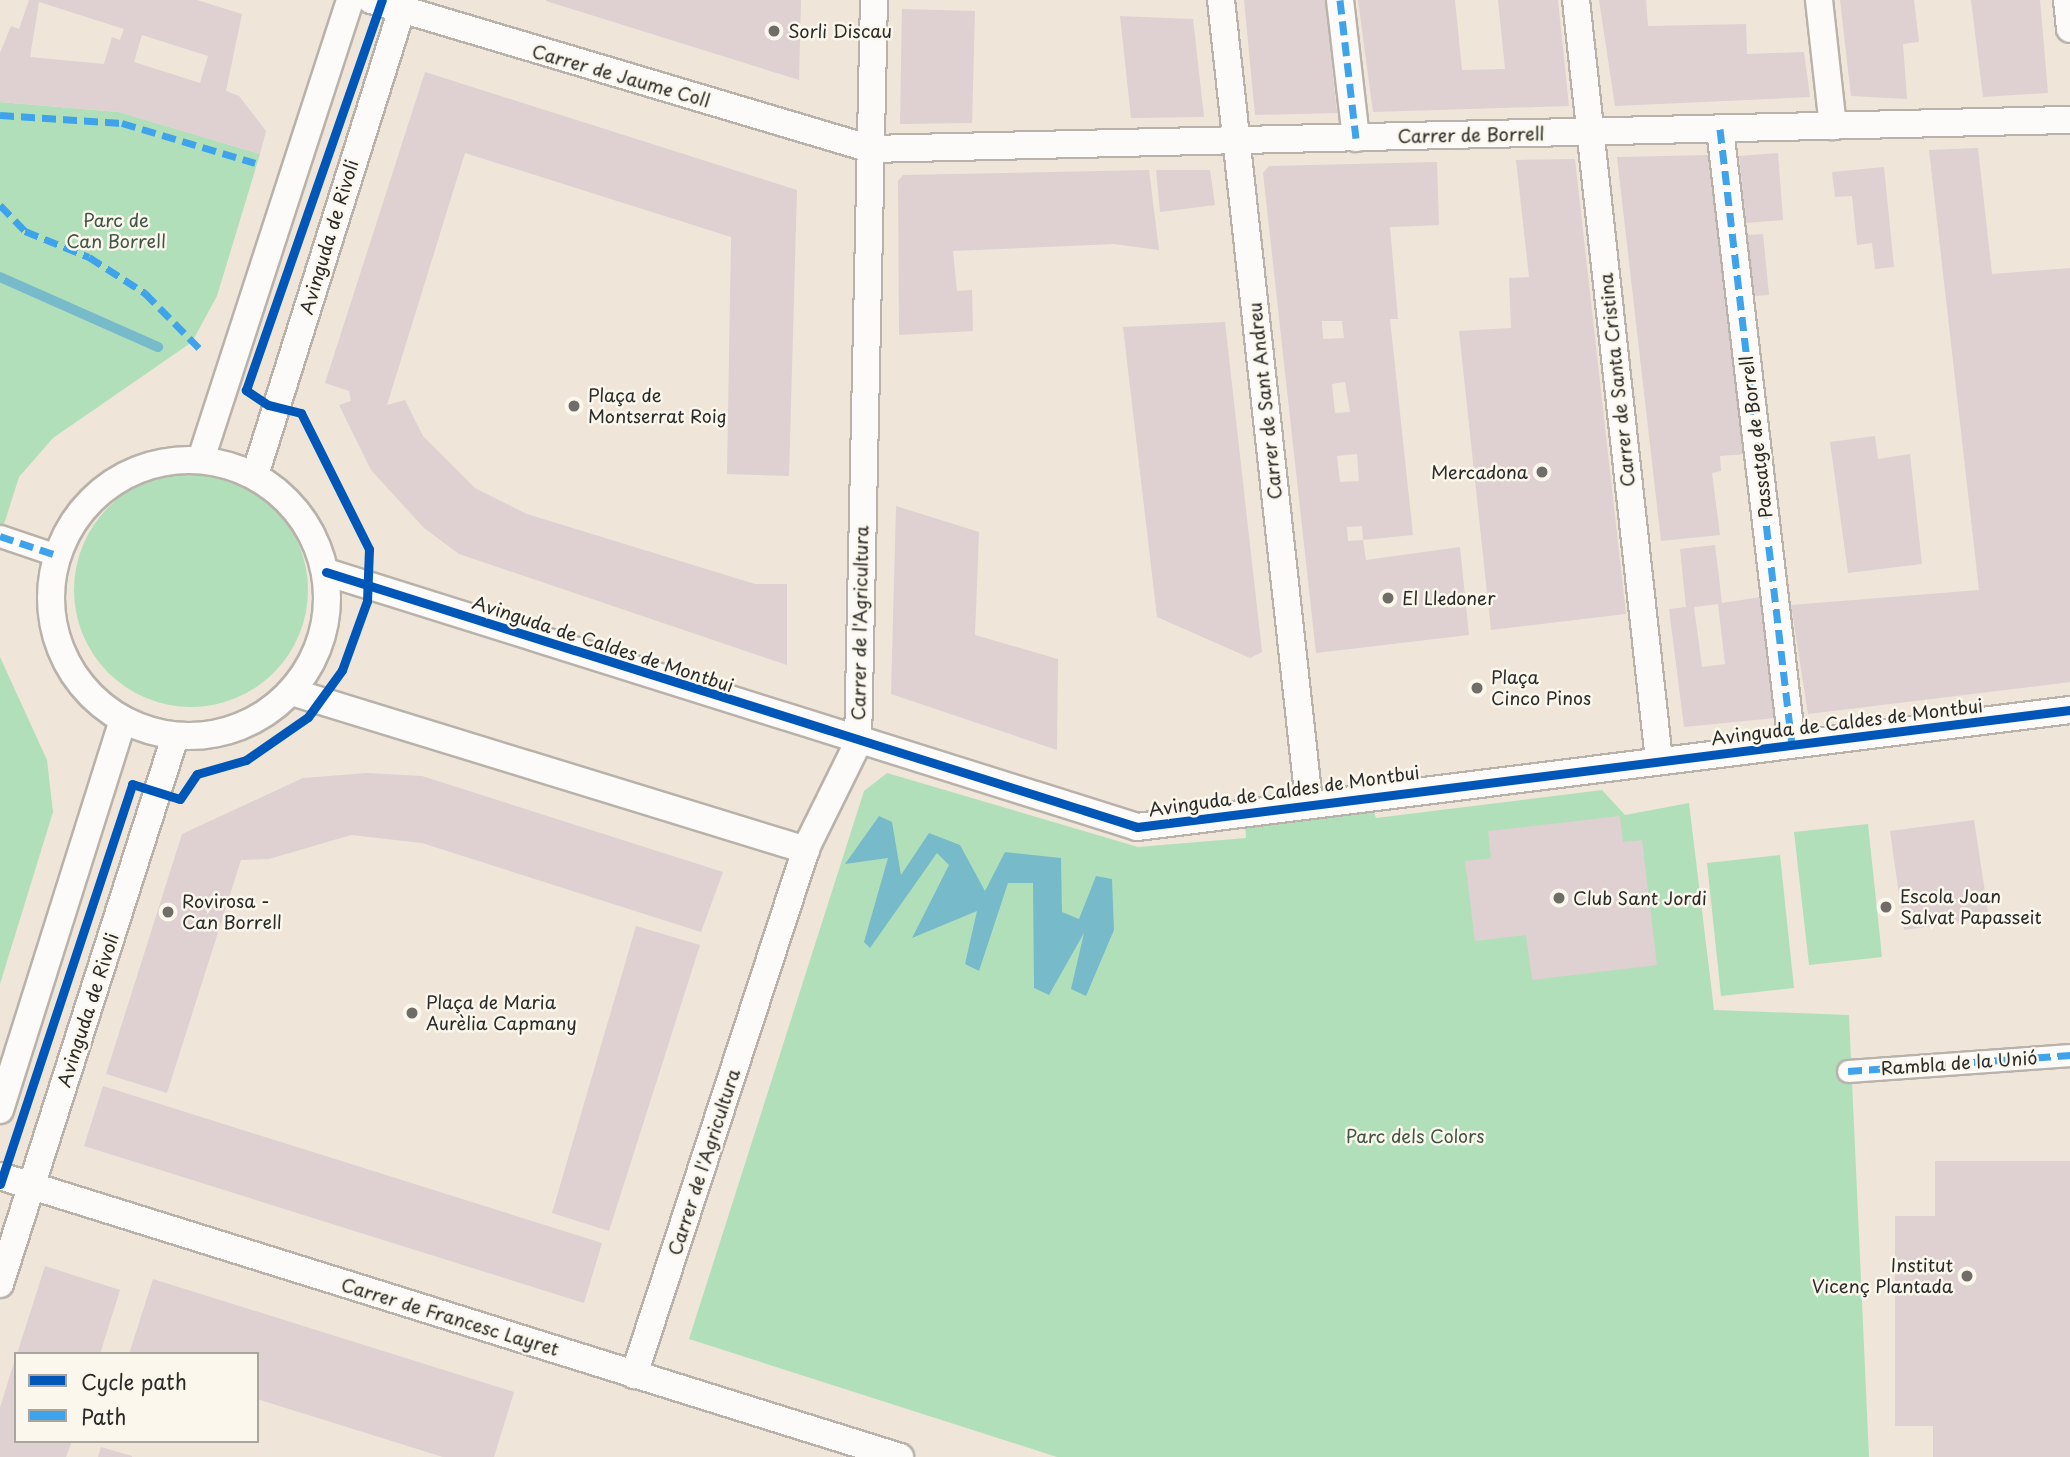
<!DOCTYPE html>
<meta charset="utf-8">
<style>
body{margin:0}
#map{position:relative;width:2070px;height:1457px;overflow:hidden;background:#efe6d9;font-family:"Playpen Sans",sans-serif}
div>[style]{position:absolute}
.green>*{inset:0;background:#b1dfba}
.round{border-radius:50%}
.water>*{inset:0;background:#77bbca}
.stream>*{height:10px;margin:-5px;padding:0 5px;transform-origin:5px;border-radius:5px;background:#77bbca}
.building>*{inset:0;background:#dfd0d1}
.roads{filter:drop-shadow(2px 0 #b8b2aa) drop-shadow(-2px 0 #b8b2aa) drop-shadow(0 2px #b8b2aa) drop-shadow(0 -2px #b8b2aa)}
.pedestrian>*{height:21px;margin:-10.5px;padding:0 10.5px;transform-origin:10.5px;border-radius:10.5px;background:#fdfbf9}
.minor>*{height:26px;margin:-13px;padding:0 13px;transform-origin:13px;border-radius:13px;background:#fdfbf9}
.minor>.ring{margin:-13px;padding:0;box-sizing:content-box;background:none;border:26px solid #fdfbf9;border-radius:50%}
.quiet>*{height:7px;margin-top:-3.5px;transform-origin:0;background:repeating-linear-gradient(90deg,#3ea3eb 0 14px,transparent 0 21px)}
.cycleway>*{height:9px;margin:-4.5px;padding:0 4.5px;transform-origin:4.5px;border-radius:4.5px;background:#0057b8}
.dots>*{width:19px;height:19px;translate:-50% -50%;box-sizing:border-box;border:4px solid #fbf7ec;border-radius:50%}
span{translate:-50% -50%;white-space:nowrap;text-align:center;line-height:1.15;-webkit-text-stroke:5px #fbf7ec;paint-order:stroke}
.poi-label{font-size:18px;color:#2b2b2b}
.left{translate:0 -50%;text-align:left}
.right{translate:-100% -50%;text-align:right}
.street-label{font-size:18px;color:#2b2b2b}
.park-label{font-size:18px;color:#405748}
.legend{position:absolute;left:14px;top:1352px;width:245px;height:91px;box-sizing:border-box;background:#fbf7ec;border:2px solid #a8a59f;margin:0;padding:9px 12px;list-style:none;font-size:21px;color:#2b2b2b}
.legend li{display:flex;align-items:center;gap:14px;height:35px}
.legend b{width:35px;border:2px solid #a8a59f}
</style>
<div id="map">
<div class="green">
<div style="clip-path:polygon(0 102px,119px 112px,260px 154px,217px 296px,192px 342px,53px 438px,19px 477px,0 537px)"></div>
<div class="round" style="left:74px;top:473px;width:234px;height:234px"></div>
<div style="clip-path:polygon(0 657px,47px 760px,53px 812px,0 984px)"></div>
<div style="clip-path:polygon(887px 773px,1138px 847px,1246px 838px,1245px 823px,1372px 807px,1376px 818px,1602px 790px,1625px 815px,1689px 803px,1714px 1010px,1849px 1015px,1869px 1457px,1057px 1457px,689px 1339px,864px 791px)"></div>
<div style="clip-path:polygon(1868px 824px,1882px 957px,1809px 965px,1794px 832px)"></div>
<div style="clip-path:polygon(1780px 855px,1794px 988px,1721px 996px,1707px 863px)"></div>
</div>
<div class="water">
<div style="clip-path:polygon(879px 816px,892px 822px,901px 875px,929px 833px,960px 845px,985px 891px,1005px 852px,1061px 858px,1062px 912px,1079px 919px,1096px 876px,1112px 879px,1114px 930px,1086px 996px,1071px 989px,1084px 933px,1049px 995px,1034px 988px,1033px 883px,1008px 883px,979px 971px,965px 964px,977px 911px,912px 938px,949px 865px,937px 853px,870px 948px,864px 942px,888px 858px,845px 864px)"></div>
</div>
<div class="stream">
<div style="left:0;top:277px;width:173px;rotate:23.9deg"></div>
</div>
<div class="building">
<div style="clip-path:polygon(evenodd,29px 0,197px 0,242px 14px,226px 91px,239px 96px,266px 131px,260px 154px,119px 112px,0 102px,0 53px,11px 26px,19px 29px,29px 0,39px 2px,124px 29px,120px 40px,112px 37px,104px 64px,30px 57px,39px 2px,29px 0,142px 35px,208px 56px,200px 83px,134px 62px,142px 35px)"></div>
<div style="clip-path:polygon(546px 0,801px 0,799px 80px,546px 1px)"></div>
<div style="clip-path:polygon(1244px 0,1325px 0,1337px 113px,1255px 115px)"></div>
<div style="clip-path:polygon(1358px 0,1455px 0,1462px 70px,1505px 69px,1498px 0,1558px 0,1569px 106px,1373px 112px)"></div>
<div style="clip-path:polygon(1599px 0,1646px 0,1648px 26px,1746px 24px,1747px 54px,1804px 52px,1810px 97px,1615px 106px)"></div>
<div style="clip-path:polygon(1840px 0,1914px 0,1919px 42px,1903px 44px,1907px 99px,1851px 96px)"></div>
<div style="clip-path:polygon(1971px 0,2040px 0,2048px 93px,1983px 97px)"></div>
<div style="clip-path:polygon(902px 9px,975px 11px,972px 123px,900px 124px)"></div>
<div style="clip-path:polygon(1120px 16px,1193px 19px,1204px 117px,1131px 118px)"></div>
<div style="clip-path:polygon(425px 72px,797px 190px,789px 476px,727px 474px,731px 237px,465px 153px,387px 405px,405px 400px,423px 436px,475px 488px,527px 514px,755px 584px,787px 584px,787px 665px,459px 554px,424px 528px,371px 470px,339px 405px,351px 401px,349px 391px,325px 383px)"></div>
<div style="clip-path:polygon(1978px 148px,1992px 274px,2070px 268px,2070px 682px,1808px 714px,1791px 605px,1979px 590px,1929px 150px)"></div>
<div style="clip-path:polygon(1778px 153px,1783px 220px,1746px 223px,1739px 156px)"></div>
<div style="clip-path:polygon(1710px 155px,1745px 454px,1720px 456px,1721px 471px,1712px 473px,1720px 535px,1661px 541px,1617px 157px)"></div>
<div style="clip-path:polygon(1575px 159px,1626px 614px,1491px 630px,1459px 331px,1511px 328px,1509px 278px,1529px 277px,1516px 160px)"></div>
<div style="clip-path:polygon(evenodd,1437px 162px,1439px 225px,1390px 227px,1398px 319px,1390px 319px,1413px 535px,1363px 540px,1366px 560px,1460px 547px,1469px 635px,1316px 653px,1263px 173px,1269px 166px,1437px 162px,1322px 321px,1342px 321px,1344px 338px,1323px 339px,1322px 321px,1437px 162px,1345px 382px,1350px 412px,1335px 413px,1332px 384px,1345px 382px,1437px 162px,1357px 454px,1359px 481px,1340px 482px,1337px 456px,1357px 454px,1437px 162px,1362px 526px,1363px 540px,1348px 541px,1347px 527px,1362px 526px)"></div>
<div style="clip-path:polygon(1884px 167px,1894px 267px,1875px 269px,1872px 243px,1857px 245px,1852px 196px,1835px 197px,1832px 172px)"></div>
<div style="clip-path:polygon(1149px 170px,1159px 250px,1114px 244px,953px 251px,957px 291px,972px 290px,973px 331px,899px 335px,898px 181px,903px 175px)"></div>
<div style="clip-path:polygon(1156px 170px,1210px 170px,1215px 205px,1160px 212px)"></div>
<div style="clip-path:polygon(1763px 234px,1769px 295px,1753px 296px,1747px 235px)"></div>
<div style="clip-path:polygon(1225px 322px,1262px 652px,1250px 658px,1157px 617px,1123px 327px)"></div>
<div style="clip-path:polygon(1875px 436px,1878px 459px,1910px 454px,1922px 564px,1848px 573px,1830px 442px)"></div>
<div style="clip-path:polygon(896px 506px,979px 532px,975px 635px,1058px 659px,1057px 750px,891px 694px)"></div>
<div style="clip-path:polygon(evenodd,1715px 545px,1722px 603px,1761px 597px,1775px 718px,1684px 727px,1669px 609px,1686px 607px,1680px 549px,1715px 545px,1718px 604px,1725px 664px,1702px 667px,1694px 607px,1718px 604px)"></div>
<div style="clip-path:polygon(367px 773px,422px 776px,723px 872px,701px 932px,422px 843px,351px 835px,269px 859px,241px 860px,167px 1093px,106px 1074px,182px 834px,303px 778px)"></div>
<div style="clip-path:polygon(1620px 816px,1623px 842px,1642px 840px,1657px 965px,1532px 980px,1526px 935px,1475px 941px,1465px 861px,1491px 858px,1488px 831px)"></div>
<div style="clip-path:polygon(1974px 820px,1989px 918px,1904px 930px,1890px 831px)"></div>
<div style="clip-path:polygon(636px 926px,700px 945px,609px 1231px,552px 1213px)"></div>
<div style="clip-path:polygon(103px 1086px,602px 1243px,584px 1303px,84px 1146px)"></div>
<div style="clip-path:polygon(1935px 1161px,2070px 1161px,2070px 1457px,1933px 1457px,1933px 1426px,1895px 1426px,1895px 1216px,1935px 1216px)"></div>
<div style="clip-path:polygon(45px 1266px,120px 1290px,100px 1354px,17px 1354px)"></div>
<div style="clip-path:polygon(153px 1279px,514px 1392px,494px 1457px,443px 1457px,257px 1399px,257px 1354px,129px 1354px)"></div>
<div style="clip-path:polygon(15px 1359px,16px 1441px,72px 1441px,66px 1457px,0 1457px,0 1408px)"></div>
<div style="clip-path:polygon(101px 1447px,132px 1456px,132px 1457px,98px 1457px)"></div>
</div>
<div class="roads">
<div class="pedestrian">
<div style="left:0;top:536px;width:59px;rotate:18.7deg"></div>
<div style="left:1848px;top:1071px;width:223px;rotate:-4.1deg"></div>
</div>
<div class="minor">
<div style="left:371px;top:0;width:522px;rotate:16.59deg"></div>
<div style="left:871px;top:149px;width:1199px;rotate:-1.39deg"></div>
<div style="left:1221px;top:0;width:807px;rotate:83.74deg"></div>
<div style="left:1340px;top:0;width:139px;rotate:83.4deg"></div>
<div style="left:1576px;top:0;width:765px;rotate:83.77deg"></div>
<div style="left:1819px;top:0;width:127px;rotate:83.7deg"></div>
<div style="left:2067px;top:0;width:29px;rotate:84deg"></div>
<div style="left:1720px;top:129px;width:620px;rotate:83.33deg"></div>
<div style="left:201px;top:459px;width:483px;rotate:-72deg"></div>
<div class="ring" style="left:51px;top:460px;width:250px;height:250px"></div>
<div style="left:255px;top:475px;width:498px;rotate:-72.5deg"></div>
<div style="left:326px;top:572px;width:850px;rotate:17.45deg"></div>
<div style="left:1137px;top:827px;width:940px;rotate:-7.15deg"></div>
<div style="left:292px;top:692px;width:538px;rotate:17.09deg"></div>
<div style="left:0;top:1110px;width:408px;rotate:-72.5deg"></div>
<div style="left:0;top:1176px;width:943px;rotate:17.34deg"></div>
<div style="left:0;top:1284px;width:574px;rotate:-72.26deg"></div>
<div style="left:634px;top:1375px;width:557px;rotate:-71.89deg"></div>
<div style="left:807px;top:846px;width:115px;rotate:-63.7deg"></div>
<div style="left:858px;top:743px;width:743px;rotate:-88.77deg"></div>
</div>
</div>
<div class="quiet">
<div style="left:1340px;top:0;width:139px;rotate:83.4deg"></div>
<div style="left:0;top:115px;width:122px;rotate:3.8deg"></div>
<div style="left:122px;top:123px;width:139px;rotate:16.7deg"></div>
<div style="left:1720px;top:129px;width:620px;rotate:83.33deg"></div>
<div style="left:0;top:205px;width:36px;rotate:46deg"></div>
<div style="left:25px;top:231px;width:69px;rotate:22.1deg"></div>
<div style="left:89px;top:257px;width:67px;rotate:32.7deg"></div>
<div style="left:145px;top:293px;width:84px;rotate:45.5deg"></div>
<div style="left:0;top:536px;width:59px;rotate:18.7deg"></div>
<div style="left:1848px;top:1071px;width:223px;rotate:-4.1deg"></div>
</div>
<div class="cycleway">
<div style="left:326px;top:572px;width:850px;rotate:17.45deg"></div>
<div style="left:1137px;top:827px;width:940px;rotate:-7.15deg"></div>
<div style="left:0;top:1184px;width:421px;rotate:-71.7deg"></div>
<div style="left:132px;top:784px;width:50px;rotate:17.4deg"></div>
<div style="left:180px;top:799px;width:30px;rotate:-56deg"></div>
<div style="left:197px;top:774px;width:51px;rotate:-15.9deg"></div>
<div style="left:246px;top:760px;width:75px;rotate:-34.7deg"></div>
<div style="left:308px;top:717px;width:58px;rotate:-54.1deg"></div>
<div style="left:342px;top:670px;width:73px;rotate:-70.1deg"></div>
<div style="left:367px;top:601px;width:52px;rotate:-87.8deg"></div>
<div style="left:369px;top:549px;width:152px;rotate:-116.6deg"></div>
<div style="left:301px;top:413px;width:34px;rotate:-166deg"></div>
<div style="left:268px;top:405px;width:27px;rotate:-146deg"></div>
<div style="left:246px;top:390px;width:413px;rotate:-70.8deg"></div>
</div>
<div class="dots">
<div style="left:774px;top:31px;background:#706c68"></div>
<div style="left:574px;top:406px;background:#706c68"></div>
<div style="left:1542px;top:472px;background:#706c68"></div>
<div style="left:1388px;top:598px;background:#706c68"></div>
<div style="left:1477px;top:688px;background:#706c68"></div>
<div style="left:1559px;top:898px;background:#706c68"></div>
<div style="left:1886px;top:907px;background:#706c68"></div>
<div style="left:168px;top:912px;background:#706c68"></div>
<div style="left:412px;top:1013px;background:#706c68"></div>
<div style="left:1967px;top:1276px;background:#706c68"></div>
</div>
<div class="poi-label">
<span class="left" style="left:788px;top:31px">Sorli Discau</span>
<span class="left" style="left:588px;top:406px">Plaça de<br>Montserrat Roig</span>
<span class="right" style="left:1528px;top:472px">Mercadona</span>
<span class="left" style="left:1402px;top:598px">El Lledoner</span>
<span class="left" style="left:1491px;top:688px">Plaça<br>Cinco Pinos</span>
<span class="left" style="left:1900px;top:907px">Escola Joan<br>Salvat Papasseit</span>
<span class="left" style="left:1573px;top:898px">Club Sant Jordi</span>
<span class="left" style="left:182px;top:912px">Rovirosa -<br>Can Borrell</span>
<span class="left" style="left:426px;top:1013px">Plaça de Maria<br>Aurèlia Capmany</span>
<span class="right" style="left:1953px;top:1276px">Institut<br>Vicenç Plantada</span>
</div>
<div class="street-label">
<span style="left:621px;top:76px;rotate:16deg">Carrer de Jaume Coll</span>
<span style="left:1471px;top:135px;rotate:-1deg">Carrer de Borrell</span>
<span style="left:329px;top:237px;rotate:-73deg">Avinguda de Rivoli</span>
<span style="left:1617px;top:380px;rotate:-96deg">Carrer de Santa Cristina</span>
<span style="left:1265px;top:401px;rotate:-96deg">Carrer de Sant Andreu</span>
<span style="left:1756px;top:437px;rotate:-97deg">Passatge de Borrell</span>
<span style="left:860px;top:623px;rotate:-89deg">Carrer de l'Agricultura</span>
<span style="left:603px;top:644px;rotate:18deg">Avinguda de Caldes de Montbui</span>
<span style="left:1847px;top:722px;rotate:-7deg">Avinguda de Caldes de Montbui</span>
<span style="left:1284px;top:791px;rotate:-8deg">Avinguda de Caldes de Montbui</span>
<span style="left:88px;top:1010px;rotate:-72deg">Avinguda de Rivoli</span>
<span style="left:1959px;top:1063px;rotate:-4deg">Rambla de la Unió</span>
<span style="left:704px;top:1162px;rotate:-72deg">Carrer de l'Agricultura</span>
<span style="left:450px;top:1317px;rotate:17deg">Carrer de Francesc Layret</span>
</div>
<div class="park-label">
<span style="left:116px;top:231px">Parc de<br>Can Borrell</span>
<span style="left:1415px;top:1136px">Parc dels Colors</span>
</div>
<ul class="legend">
<li><b style="height:9px;background:#0057b8"></b>Cycle path</li>
<li><b style="height:9px;background:#3ea3eb"></b>Path</li>
</ul>
</div>
